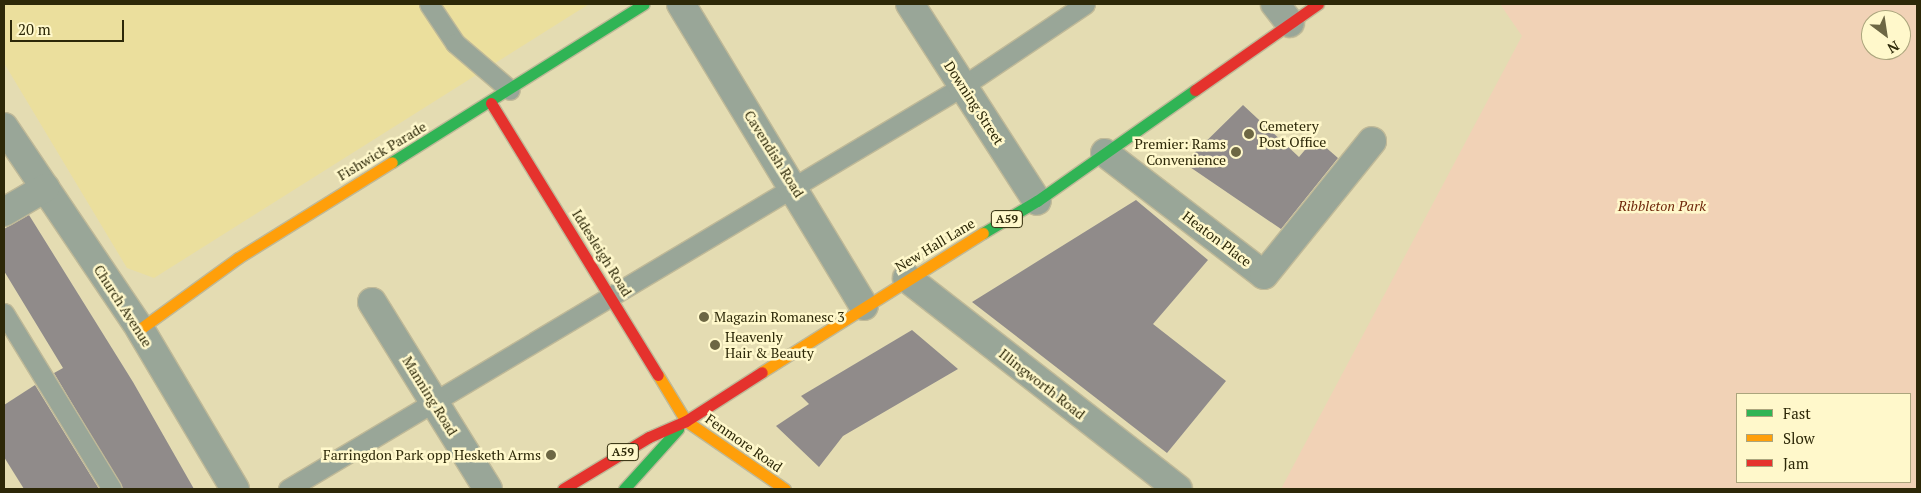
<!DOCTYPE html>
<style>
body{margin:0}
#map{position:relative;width:1921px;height:493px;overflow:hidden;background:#e4dcb2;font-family:"PT Serif",serif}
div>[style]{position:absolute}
.built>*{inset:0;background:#ebdf9d}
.green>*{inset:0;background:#f1d2b6}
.building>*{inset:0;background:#908b8a}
.roads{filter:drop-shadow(1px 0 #bfb998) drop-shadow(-1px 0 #bfb998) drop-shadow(0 1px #bfb998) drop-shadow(0 -1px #bfb998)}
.lane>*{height:19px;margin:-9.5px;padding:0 9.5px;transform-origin:9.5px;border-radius:9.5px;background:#99a698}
.street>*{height:28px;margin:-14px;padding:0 14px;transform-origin:14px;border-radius:14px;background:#99a698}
.fast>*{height:11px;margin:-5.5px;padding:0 5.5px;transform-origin:5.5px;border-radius:5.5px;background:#30b455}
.slow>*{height:11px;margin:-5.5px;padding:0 5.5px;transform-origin:5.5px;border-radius:5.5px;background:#ff9f0a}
.jam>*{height:11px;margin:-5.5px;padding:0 5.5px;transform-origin:5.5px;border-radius:5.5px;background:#e5322d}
.dots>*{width:14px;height:14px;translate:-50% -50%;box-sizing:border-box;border:2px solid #fff8cb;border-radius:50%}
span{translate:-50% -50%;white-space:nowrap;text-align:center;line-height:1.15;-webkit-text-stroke:5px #fff8cb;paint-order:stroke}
.shield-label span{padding:1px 4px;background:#fff8cb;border:1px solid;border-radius:4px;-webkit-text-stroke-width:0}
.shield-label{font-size:12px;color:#2d2808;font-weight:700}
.street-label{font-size:14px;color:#2d2808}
.poi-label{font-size:14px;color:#2d2808}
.left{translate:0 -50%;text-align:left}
.right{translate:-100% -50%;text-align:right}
.park-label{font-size:14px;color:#70280b;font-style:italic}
.frame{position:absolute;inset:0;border:5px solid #2d2808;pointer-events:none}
.legend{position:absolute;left:1736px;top:393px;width:175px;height:90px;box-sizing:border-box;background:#fff8cb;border:1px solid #aba57d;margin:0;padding:6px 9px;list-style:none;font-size:15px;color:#2d2808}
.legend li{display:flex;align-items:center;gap:10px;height:25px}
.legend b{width:25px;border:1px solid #aba57d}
.north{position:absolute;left:1861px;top:10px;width:50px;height:50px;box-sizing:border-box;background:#fff8cb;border:1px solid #aba57d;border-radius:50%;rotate:149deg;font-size:14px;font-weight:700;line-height:20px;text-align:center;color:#2d2808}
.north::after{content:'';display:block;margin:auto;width:18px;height:22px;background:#6d6744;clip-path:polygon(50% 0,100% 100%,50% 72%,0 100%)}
.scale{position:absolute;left:10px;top:20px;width:114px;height:22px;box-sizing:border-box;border:2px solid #2d2808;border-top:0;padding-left:6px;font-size:15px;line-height:18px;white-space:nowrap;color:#2d2808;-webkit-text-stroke:4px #fff8cb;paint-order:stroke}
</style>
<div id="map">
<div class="built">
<div style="clip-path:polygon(4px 4px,589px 4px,154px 278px,127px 268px,4px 63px)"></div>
</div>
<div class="green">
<div style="clip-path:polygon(evenodd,1500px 4px,1917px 4px,1917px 489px,1281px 489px,1522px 36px,1500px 4px,1871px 20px,1901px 20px,1901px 50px,1871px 50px,1871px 20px,1500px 4px,1737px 394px,1910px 394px,1910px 482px,1737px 482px,1737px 394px)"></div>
</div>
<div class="building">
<div style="clip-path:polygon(1243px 105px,1299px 157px,1315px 138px,1338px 158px,1281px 229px,1184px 163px)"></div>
<div style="clip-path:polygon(1136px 200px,1208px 260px,1153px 324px,1226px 381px,1167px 453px,972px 302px)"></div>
<div style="clip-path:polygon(29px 215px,133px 382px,194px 489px,123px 489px,54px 373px,63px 368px,4px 271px,4px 229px)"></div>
<div style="clip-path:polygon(912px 330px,958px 369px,843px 436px,819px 467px,776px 426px,809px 404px,801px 396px)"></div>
<div style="clip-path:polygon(35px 385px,99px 489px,24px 489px,4px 457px,4px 405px)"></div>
</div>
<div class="roads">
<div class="lane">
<div style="left:429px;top:4px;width:47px;rotate:56.3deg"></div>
<div style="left:455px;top:43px;width:72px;rotate:40.5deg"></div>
<div style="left:4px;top:313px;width:206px;rotate:58.5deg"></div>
<div style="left:288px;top:489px;width:786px;rotate:-30.84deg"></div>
<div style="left:963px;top:86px;width:147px;rotate:-33.9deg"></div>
</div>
<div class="street">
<div style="left:681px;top:4px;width:353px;rotate:58.8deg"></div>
<div style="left:910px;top:4px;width:234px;rotate:57.2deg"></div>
<div style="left:1275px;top:4px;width:24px;rotate:52deg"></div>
<div style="left:4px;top:127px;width:244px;rotate:56deg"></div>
<div style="left:140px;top:329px;width:186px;rotate:59.3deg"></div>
<div style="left:1105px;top:153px;width:200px;rotate:37.5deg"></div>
<div style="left:1264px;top:275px;width:172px;rotate:-51.1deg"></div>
<div style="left:4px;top:212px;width:48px;rotate:-30.3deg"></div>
<div style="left:907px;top:278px;width:343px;rotate:37.9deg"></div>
<div style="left:372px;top:302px;width:220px;rotate:58.2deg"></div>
</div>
<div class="fast">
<div style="left:392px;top:162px;width:297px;rotate:-32.1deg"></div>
<div style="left:983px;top:233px;width:63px;rotate:-30.7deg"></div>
<div style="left:1037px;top:201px;width:193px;rotate:-35.1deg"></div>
<div style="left:624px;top:489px;width:81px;rotate:-48deg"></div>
</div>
<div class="slow">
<div style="left:140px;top:329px;width:121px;rotate:-35.9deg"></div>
<div style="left:238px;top:258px;width:181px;rotate:-31.9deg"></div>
<div style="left:762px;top:372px;width:261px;rotate:-32.2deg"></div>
<div style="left:658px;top:375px;width:54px;rotate:58.7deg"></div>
<div style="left:686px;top:421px;width:120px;rotate:34.5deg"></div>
</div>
<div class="jam">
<div style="left:1195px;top:90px;width:150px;rotate:-35deg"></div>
<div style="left:491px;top:103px;width:319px;rotate:58.5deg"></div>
<div style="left:563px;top:489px;width:100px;rotate:-31.2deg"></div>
<div style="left:649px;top:437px;width:40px;rotate:-23.4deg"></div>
<div style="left:686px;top:421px;width:90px;rotate:-32.8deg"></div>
</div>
</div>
<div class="dots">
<div style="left:1249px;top:134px;background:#6d6744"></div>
<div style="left:1236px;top:152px;background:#6d6744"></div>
<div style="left:704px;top:317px;background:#6d6744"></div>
<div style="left:715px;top:345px;background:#6d6744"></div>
<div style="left:551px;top:455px;background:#6d6744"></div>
</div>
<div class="shield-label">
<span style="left:1007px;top:219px">A59</span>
<span style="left:623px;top:452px">A59</span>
</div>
<div class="street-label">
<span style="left:974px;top:103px;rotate:57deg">Downing Street</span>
<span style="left:382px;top:151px;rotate:-31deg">Fishwick Parade</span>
<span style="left:774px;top:154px;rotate:58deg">Cavendish Road</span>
<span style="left:1217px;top:239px;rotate:37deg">Heaton Place</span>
<span style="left:935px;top:245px;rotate:-31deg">New Hall Lane</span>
<span style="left:602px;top:253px;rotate:58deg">Iddesleigh Road</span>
<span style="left:123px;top:306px;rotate:57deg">Church Avenue</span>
<span style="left:1042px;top:384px;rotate:38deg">Illingworth Road</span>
<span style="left:430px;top:396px;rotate:58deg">Manning Road</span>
<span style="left:744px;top:443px;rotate:35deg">Fenmore Road</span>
</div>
<div class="poi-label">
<span class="left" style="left:1259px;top:134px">Cemetery<br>Post Office</span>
<span class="right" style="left:1226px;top:152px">Premier: Rams<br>Convenience</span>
<span class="left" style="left:714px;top:317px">Magazin Romanesc 3</span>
<span class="left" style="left:725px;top:345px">Heavenly<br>Hair &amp; Beauty</span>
<span class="right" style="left:541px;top:455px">Farringdon Park opp Hesketh Arms</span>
</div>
<div class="park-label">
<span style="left:1662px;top:206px">Ribbleton Park</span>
</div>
<div class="frame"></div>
<ul class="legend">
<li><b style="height:6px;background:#30b455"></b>Fast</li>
<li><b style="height:6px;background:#ff9f0a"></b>Slow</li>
<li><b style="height:6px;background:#e5322d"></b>Jam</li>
</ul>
<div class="north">N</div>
<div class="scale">20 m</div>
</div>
